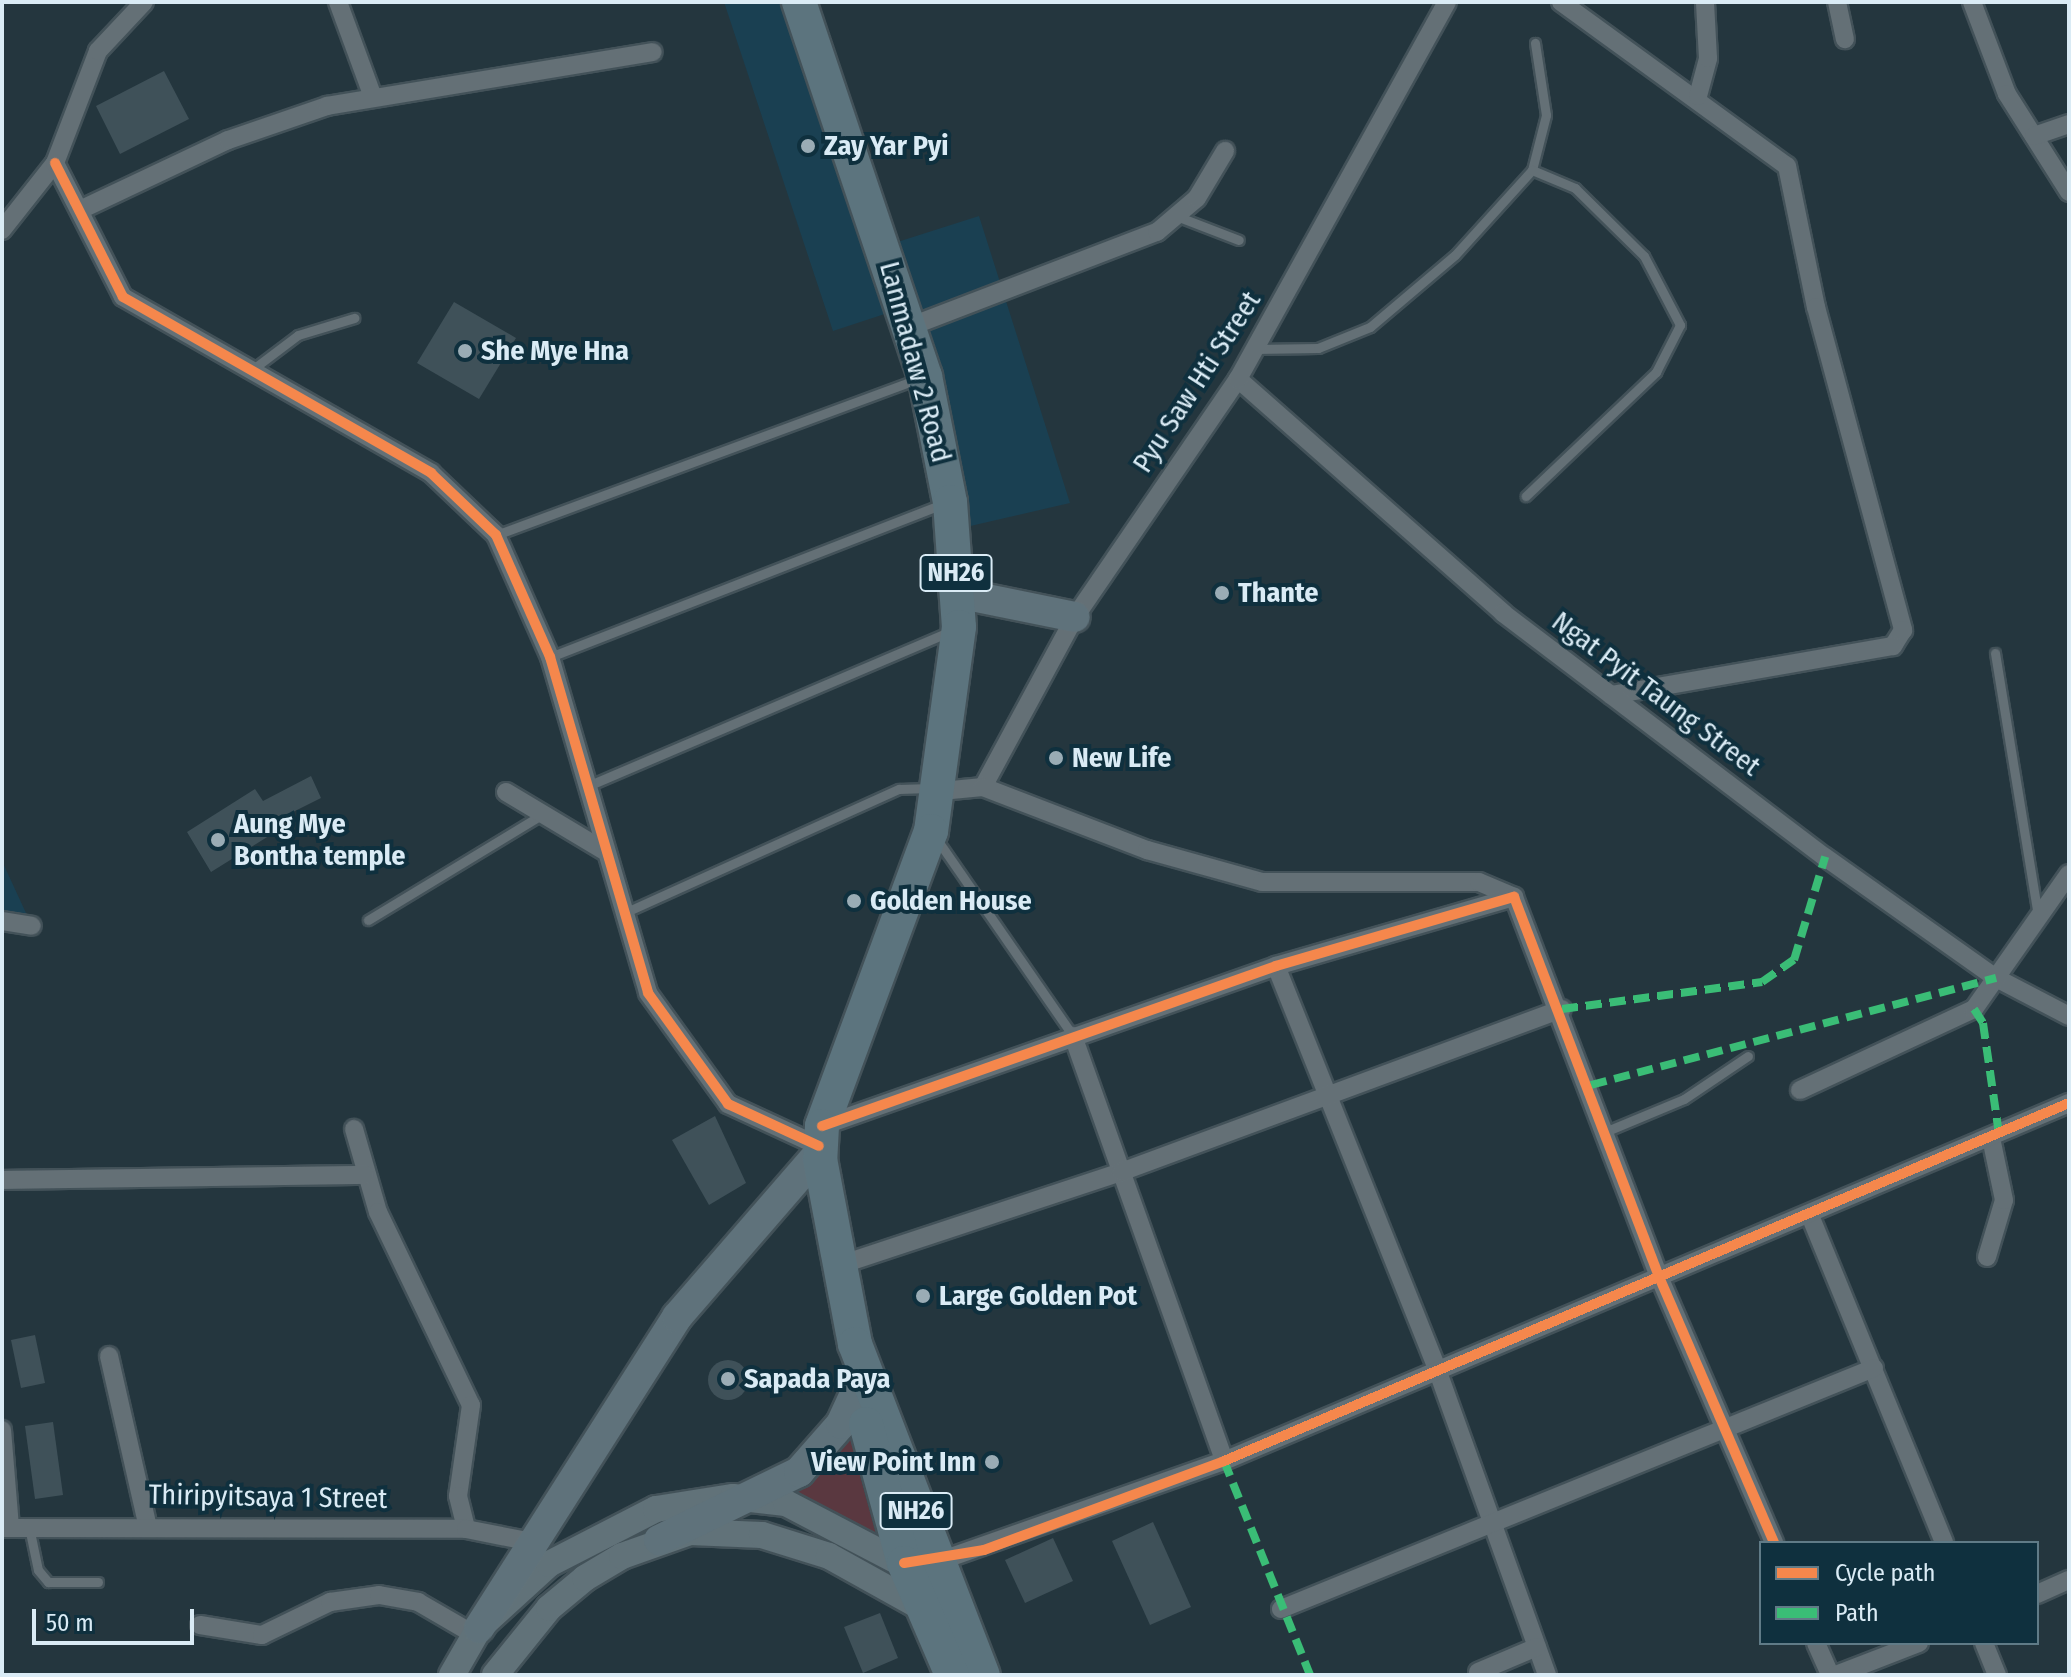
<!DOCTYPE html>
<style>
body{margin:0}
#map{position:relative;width:2071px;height:1677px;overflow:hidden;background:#24363e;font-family:"Fira Sans Condensed",sans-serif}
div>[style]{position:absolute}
.built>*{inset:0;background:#1a4052}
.green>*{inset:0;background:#5a3840}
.building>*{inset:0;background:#3f5159}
.round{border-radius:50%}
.roads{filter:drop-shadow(2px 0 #435259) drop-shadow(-2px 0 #435259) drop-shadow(0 2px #435259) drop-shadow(0 -2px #435259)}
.lane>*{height:9px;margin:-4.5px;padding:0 4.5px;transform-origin:4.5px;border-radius:4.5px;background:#647076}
.street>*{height:18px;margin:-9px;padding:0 9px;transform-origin:9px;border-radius:9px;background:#647076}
.secondary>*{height:26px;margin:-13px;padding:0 13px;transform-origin:13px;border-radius:13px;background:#617279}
.primary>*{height:30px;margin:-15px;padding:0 15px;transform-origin:15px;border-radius:15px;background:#5f727b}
.highway>*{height:34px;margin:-17px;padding:0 17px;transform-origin:17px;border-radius:17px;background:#5c747e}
.quiet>*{height:8px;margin-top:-4px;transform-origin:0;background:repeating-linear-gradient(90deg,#3abd76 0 16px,transparent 0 24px)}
.cycleway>*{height:10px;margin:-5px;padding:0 5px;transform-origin:5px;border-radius:5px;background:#f5874c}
.dots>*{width:22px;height:22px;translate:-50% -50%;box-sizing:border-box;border:4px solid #0f303e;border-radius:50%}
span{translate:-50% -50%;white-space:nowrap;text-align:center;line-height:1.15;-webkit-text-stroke:8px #0f303e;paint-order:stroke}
.shield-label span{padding:2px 6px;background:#0f303e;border:2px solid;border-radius:6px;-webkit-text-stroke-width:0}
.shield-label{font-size:26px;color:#daebf5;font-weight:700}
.poi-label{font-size:28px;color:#daebf5;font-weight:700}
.left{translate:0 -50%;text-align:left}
.right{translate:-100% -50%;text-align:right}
.street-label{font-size:28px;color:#daebf5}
.frame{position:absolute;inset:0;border:4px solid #daebf5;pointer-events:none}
.legend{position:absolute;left:1759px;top:1541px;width:280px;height:104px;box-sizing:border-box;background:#0f303e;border:2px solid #607b87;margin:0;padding:10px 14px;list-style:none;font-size:24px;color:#daebf5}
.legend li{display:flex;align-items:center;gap:16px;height:40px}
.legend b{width:40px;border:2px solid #607b87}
.scale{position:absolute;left:32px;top:1609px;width:162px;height:36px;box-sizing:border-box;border:4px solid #daebf5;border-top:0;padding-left:10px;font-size:24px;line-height:28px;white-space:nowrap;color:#daebf5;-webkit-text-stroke:6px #0f303e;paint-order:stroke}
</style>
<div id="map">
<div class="built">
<div style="clip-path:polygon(724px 2px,806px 2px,888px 245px,979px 216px,1070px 503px,953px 530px,906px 307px,833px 331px)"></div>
<div style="clip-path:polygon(2px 861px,32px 926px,2px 921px)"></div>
</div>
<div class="green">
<div style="clip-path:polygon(850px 1425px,856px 1461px,876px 1533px,787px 1495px)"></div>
</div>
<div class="building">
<div style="clip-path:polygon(164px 71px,189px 119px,120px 154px,96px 106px)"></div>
<div style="clip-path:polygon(454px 302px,516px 338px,479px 399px,417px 363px)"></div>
<div style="clip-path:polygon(311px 776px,321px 798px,275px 821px,280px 829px,211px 872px,187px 832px,255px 789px,263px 801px)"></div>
<div style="clip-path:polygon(715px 1116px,746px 1183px,709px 1205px,672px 1140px)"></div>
<div style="clip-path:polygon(35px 1335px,45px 1383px,21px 1388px,11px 1340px)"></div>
<div class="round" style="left:708px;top:1360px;width:40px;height:40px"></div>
<div style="clip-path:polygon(53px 1422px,63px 1495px,35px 1499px,25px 1426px)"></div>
<div style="clip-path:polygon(1153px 1522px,1191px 1607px,1150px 1625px,1112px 1541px)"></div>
<div style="clip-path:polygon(1053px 1538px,1073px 1581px,1025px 1603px,1005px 1560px)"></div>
<div style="clip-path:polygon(880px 1613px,898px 1658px,863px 1673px,844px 1627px)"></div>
</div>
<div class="roads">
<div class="lane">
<div style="left:1532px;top:170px;width:57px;rotate:-75.7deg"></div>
<div style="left:1546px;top:115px;width:73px;rotate:-98.7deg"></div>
<div style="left:1179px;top:217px;width:64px;rotate:21deg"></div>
<div style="left:1255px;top:349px;width:63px;rotate:-0.9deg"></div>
<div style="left:1318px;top:348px;width:56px;rotate:-22deg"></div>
<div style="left:1370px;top:327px;width:111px;rotate:-40.3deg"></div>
<div style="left:1455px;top:255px;width:115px;rotate:-47.8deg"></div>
<div style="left:1532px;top:170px;width:47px;rotate:22.7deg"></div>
<div style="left:1575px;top:188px;width:97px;rotate:44.6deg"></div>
<div style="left:1644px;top:256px;width:78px;rotate:62.4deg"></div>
<div style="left:1680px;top:325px;width:53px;rotate:117.1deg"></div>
<div style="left:1656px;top:372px;width:180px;rotate:136.4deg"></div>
<div style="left:253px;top:369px;width:56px;rotate:-37.1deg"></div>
<div style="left:298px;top:335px;width:59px;rotate:-16.9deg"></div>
<div style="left:496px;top:535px;width:450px;rotate:-20.3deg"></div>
<div style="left:1995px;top:653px;width:266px;rotate:80.7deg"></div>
<div style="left:550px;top:657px;width:422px;rotate:-21.3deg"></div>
<div style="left:590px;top:785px;width:390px;rotate:-23.1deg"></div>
<div style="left:936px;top:838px;width:241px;rotate:55.3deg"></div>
<div style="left:624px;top:913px;width:302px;rotate:-24.3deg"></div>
<div style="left:899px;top:789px;width:31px;rotate:-2deg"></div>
<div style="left:368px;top:920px;width:205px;rotate:-31.2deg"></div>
<div style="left:1607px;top:1131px;width:83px;rotate:-22.6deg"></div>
<div style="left:1684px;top:1099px;width:77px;rotate:-33.9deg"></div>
<div style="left:29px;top:1527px;width:44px;rotate:78.2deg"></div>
<div style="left:38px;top:1570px;width:16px;rotate:50deg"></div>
<div style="left:48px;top:1582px;width:50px"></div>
</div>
<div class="street">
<div style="left:338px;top:2px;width:101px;rotate:69.8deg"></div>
<div style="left:1561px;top:2px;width:279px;rotate:36deg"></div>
<div style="left:1787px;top:166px;width:144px;rotate:78.4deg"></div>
<div style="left:1816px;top:307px;width:335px;rotate:74.9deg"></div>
<div style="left:1903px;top:630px;width:19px;rotate:122deg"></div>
<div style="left:1893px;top:646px;width:286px;rotate:170.1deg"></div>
<div style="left:1837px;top:2px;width:38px;rotate:78deg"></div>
<div style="left:1972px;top:2px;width:98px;rotate:69.2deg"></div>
<div style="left:2007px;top:94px;width:116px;rotate:57.7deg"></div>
<div style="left:1698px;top:96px;width:39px;rotate:-75deg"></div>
<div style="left:1708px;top:58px;width:56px;rotate:-93.1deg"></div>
<div style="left:2034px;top:136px;width:37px;rotate:-19deg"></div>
<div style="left:55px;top:163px;width:150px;rotate:63.1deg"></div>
<div style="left:123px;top:297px;width:355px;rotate:29.7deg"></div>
<div style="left:431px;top:473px;width:90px;rotate:43.6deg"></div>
<div style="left:496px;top:535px;width:133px;rotate:66.1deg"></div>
<div style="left:550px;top:657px;width:350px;rotate:73.7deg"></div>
<div style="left:648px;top:993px;width:137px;rotate:54.2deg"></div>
<div style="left:728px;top:1104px;width:100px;rotate:24.8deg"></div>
<div style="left:80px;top:210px;width:164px;rotate:-25.3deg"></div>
<div style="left:228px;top:140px;width:105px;rotate:-19deg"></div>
<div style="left:327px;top:106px;width:330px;rotate:-9.4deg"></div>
<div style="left:2px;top:230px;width:85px;rotate:-51.7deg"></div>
<div style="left:55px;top:163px;width:120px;rotate:-69deg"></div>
<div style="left:98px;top:51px;width:67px;rotate:-46.8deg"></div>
<div style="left:909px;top:327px;width:266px;rotate:-21deg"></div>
<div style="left:1157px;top:232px;width:52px;rotate:-40.4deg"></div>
<div style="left:1197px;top:198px;width:55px;rotate:-59.2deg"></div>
<div style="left:1238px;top:379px;width:354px;rotate:41.4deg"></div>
<div style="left:1503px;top:613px;width:404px;rotate:37.2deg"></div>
<div style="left:1825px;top:857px;width:209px;rotate:35.3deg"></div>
<div style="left:1996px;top:978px;width:82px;rotate:27.5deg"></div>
<div style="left:983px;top:787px;width:193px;rotate:-61.6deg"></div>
<div style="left:1075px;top:617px;width:288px;rotate:-55.6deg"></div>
<div style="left:1238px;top:379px;width:431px;rotate:-61deg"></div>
<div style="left:941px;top:791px;width:42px;rotate:-5.4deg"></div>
<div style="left:983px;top:787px;width:176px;rotate:21deg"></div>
<div style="left:1147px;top:850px;width:119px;rotate:15.5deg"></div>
<div style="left:1262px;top:882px;width:217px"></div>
<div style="left:1479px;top:882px;width:38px;rotate:23deg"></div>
<div style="left:506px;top:792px;width:113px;rotate:30.9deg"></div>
<div style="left:2px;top:921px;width:30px;rotate:9deg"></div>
<div style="left:1276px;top:966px;width:437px;rotate:68.2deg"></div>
<div style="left:1438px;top:1372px;width:322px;rotate:70.2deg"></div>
<div style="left:1073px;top:1036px;width:451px;rotate:70.4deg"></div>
<div style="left:1800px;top:1090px;width:192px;rotate:-25deg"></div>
<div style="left:1974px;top:1009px;width:165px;rotate:-54.9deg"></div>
<div style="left:822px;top:1126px;width:481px;rotate:-19.4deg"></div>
<div style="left:1276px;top:966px;width:248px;rotate:-16.2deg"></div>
<div style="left:1514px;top:897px;width:409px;rotate:69.1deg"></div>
<div style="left:1660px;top:1279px;width:288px;rotate:66.6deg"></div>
<div style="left:354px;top:1129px;width:86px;rotate:73.9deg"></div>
<div style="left:378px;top:1212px;width:214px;rotate:64.3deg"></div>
<div style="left:471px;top:1405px;width:92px;rotate:98.1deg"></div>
<div style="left:458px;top:1496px;width:34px;rotate:76deg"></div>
<div style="left:2px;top:1180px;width:363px;rotate:-0.8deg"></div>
<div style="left:1811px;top:1218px;width:351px;rotate:67.7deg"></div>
<div style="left:1987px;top:1257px;width:59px;rotate:-73.4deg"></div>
<div style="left:2004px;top:1200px;width:63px;rotate:-101.8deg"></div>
<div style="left:837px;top:1266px;width:299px;rotate:-18.3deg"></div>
<div style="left:1121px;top:1172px;width:470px;rotate:-20.3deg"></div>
<div style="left:109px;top:1356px;width:171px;rotate:77.2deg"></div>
<div style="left:2px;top:1430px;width:97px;rotate:85.3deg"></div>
<div style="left:2px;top:1528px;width:464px;rotate:0.1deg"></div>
<div style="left:466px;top:1529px;width:67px;rotate:11.1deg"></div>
<div style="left:934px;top:1563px;width:307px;rotate:-19.4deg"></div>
<div style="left:1224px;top:1461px;width:918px;rotate:-22.96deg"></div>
<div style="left:2037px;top:1594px;width:35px;rotate:-24deg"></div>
<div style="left:1281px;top:1609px;width:640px;rotate:-22.12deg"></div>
<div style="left:200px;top:1625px;width:63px;rotate:9.2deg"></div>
<div style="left:262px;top:1635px;width:76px;rotate:-25.9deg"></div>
<div style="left:330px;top:1602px;width:49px;rotate:-8.1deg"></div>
<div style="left:379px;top:1595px;width:40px;rotate:10deg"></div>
<div style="left:418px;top:1602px;width:66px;rotate:30.1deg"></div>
<div style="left:1816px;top:1643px;width:35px;rotate:66deg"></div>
<div style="left:1984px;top:1643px;width:35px;rotate:68deg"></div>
<div style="left:1478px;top:1672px;width:64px;rotate:-23deg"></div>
<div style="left:1836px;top:1675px;width:89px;rotate:-21.1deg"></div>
</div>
<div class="secondary">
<div style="left:452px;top:1675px;width:54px;rotate:-60.1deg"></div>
<div style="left:479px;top:1628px;width:95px;rotate:-42.4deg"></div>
<div style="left:549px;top:1564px;width:120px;rotate:-27.2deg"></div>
<div style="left:656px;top:1509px;width:78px;rotate:-8.9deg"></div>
<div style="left:733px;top:1497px;width:53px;rotate:6.5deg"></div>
<div style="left:786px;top:1503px;width:142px;rotate:27.6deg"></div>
<div style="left:495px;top:1675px;width:86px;rotate:-51.1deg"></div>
<div style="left:549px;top:1608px;width:47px;rotate:-39.8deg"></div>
<div style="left:585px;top:1578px;width:43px;rotate:-30.7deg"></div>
<div style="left:622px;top:1556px;width:72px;rotate:-19.4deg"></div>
<div style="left:690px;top:1532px;width:72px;rotate:2.4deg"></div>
<div style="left:762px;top:1535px;width:70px;rotate:17.4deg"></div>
<div style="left:829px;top:1556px;width:113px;rotate:29.1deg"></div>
</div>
<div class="primary">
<div style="left:957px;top:593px;width:120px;rotate:11.5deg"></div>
<div style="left:659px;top:1540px;width:156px;rotate:-25.9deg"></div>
<div style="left:799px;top:1472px;width:64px;rotate:-48.8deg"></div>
<div style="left:841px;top:1424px;width:43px;rotate:-65.2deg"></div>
<div style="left:479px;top:1628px;width:369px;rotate:-57.5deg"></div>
<div style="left:677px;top:1317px;width:217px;rotate:-49.1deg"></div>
</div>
<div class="highway">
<div style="left:799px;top:2px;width:395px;rotate:71.4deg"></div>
<div style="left:925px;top:376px;width:128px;rotate:78.8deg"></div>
<div style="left:950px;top:502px;width:125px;rotate:85.9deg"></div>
<div style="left:959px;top:627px;width:206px;rotate:97.8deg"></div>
<div style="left:931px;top:831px;width:314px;rotate:110.3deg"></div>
<div style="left:822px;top:1126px;width:33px;rotate:93deg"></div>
<div style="left:820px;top:1159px;width:188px;rotate:79.3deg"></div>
<div style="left:855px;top:1344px;width:355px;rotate:68.9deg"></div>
<div style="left:866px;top:1424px;width:144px;rotate:74.7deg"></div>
<div style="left:904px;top:1563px;width:122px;rotate:66.8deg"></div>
</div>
</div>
<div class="quiet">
<div style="left:1562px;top:1009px;width:202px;rotate:-7.7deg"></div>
<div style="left:1762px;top:982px;width:39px;rotate:-35deg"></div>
<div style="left:1794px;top:960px;width:108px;rotate:-73.2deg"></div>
<div style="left:1974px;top:1009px;width:17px;rotate:57deg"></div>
<div style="left:1983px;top:1023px;width:112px;rotate:81.8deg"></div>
<div style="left:1591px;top:1085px;width:419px;rotate:-14.8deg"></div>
<div style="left:1224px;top:1461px;width:231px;rotate:68.1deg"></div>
</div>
<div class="cycleway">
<div style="left:55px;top:163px;width:150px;rotate:63.1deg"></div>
<div style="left:123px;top:297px;width:355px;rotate:29.7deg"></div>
<div style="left:431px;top:473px;width:90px;rotate:43.6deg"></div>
<div style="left:496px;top:535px;width:133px;rotate:66.1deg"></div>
<div style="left:550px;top:657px;width:350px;rotate:73.7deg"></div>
<div style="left:648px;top:993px;width:137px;rotate:54.2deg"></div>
<div style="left:728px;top:1104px;width:100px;rotate:24.8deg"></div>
<div style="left:822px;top:1126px;width:481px;rotate:-19.4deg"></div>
<div style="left:1276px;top:966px;width:248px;rotate:-16.2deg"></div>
<div style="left:1514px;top:897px;width:409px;rotate:69.1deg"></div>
<div style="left:1660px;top:1279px;width:288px;rotate:66.6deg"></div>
<div style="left:904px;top:1563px;width:81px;rotate:-9.2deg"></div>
<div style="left:984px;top:1550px;width:256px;rotate:-20.3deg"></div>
<div style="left:1224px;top:1461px;width:918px;rotate:-22.96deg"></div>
</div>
<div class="dots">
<div style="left:808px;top:146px;background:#9aacb5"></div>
<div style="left:465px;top:351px;background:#9aacb5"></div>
<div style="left:1222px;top:593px;background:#9aacb5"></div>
<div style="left:1056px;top:758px;background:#9aacb5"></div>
<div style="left:218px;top:840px;background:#9aacb5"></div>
<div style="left:854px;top:901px;background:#9aacb5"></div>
<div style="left:923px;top:1296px;background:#9aacb5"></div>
<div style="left:728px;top:1379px;background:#9aacb5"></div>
<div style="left:992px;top:1462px;background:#9aacb5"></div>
</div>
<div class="shield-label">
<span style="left:956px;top:573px">NH26</span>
<span style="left:916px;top:1511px">NH26</span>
</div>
<div class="poi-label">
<span class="left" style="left:824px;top:146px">Zay Yar Pyi</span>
<span class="left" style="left:481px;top:351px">She Mye Hna</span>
<span class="left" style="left:1238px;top:593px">Thante</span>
<span class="left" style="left:1072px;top:758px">New Life</span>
<span class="left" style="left:234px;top:840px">Aung Mye<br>Bontha temple</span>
<span class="left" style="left:870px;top:901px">Golden House</span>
<span class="left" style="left:939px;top:1296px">Large Golden Pot</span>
<span class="left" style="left:744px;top:1379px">Sapada Paya</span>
<span class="right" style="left:976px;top:1462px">View Point Inn</span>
</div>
<div class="street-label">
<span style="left:915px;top:362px;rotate:75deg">Lanmadaw 2 Road</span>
<span style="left:1197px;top:382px;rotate:-57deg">Pyu Saw Hti Street</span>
<span style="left:1656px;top:694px;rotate:37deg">Ngat Pyit Taung Street</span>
<span style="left:268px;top:1497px;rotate:1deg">Thiripyitsaya 1 Street</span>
</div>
<div class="frame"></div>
<ul class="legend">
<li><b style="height:10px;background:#f5874c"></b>Cycle path</li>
<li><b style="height:10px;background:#3abd76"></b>Path</li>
</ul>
<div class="scale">50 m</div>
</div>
